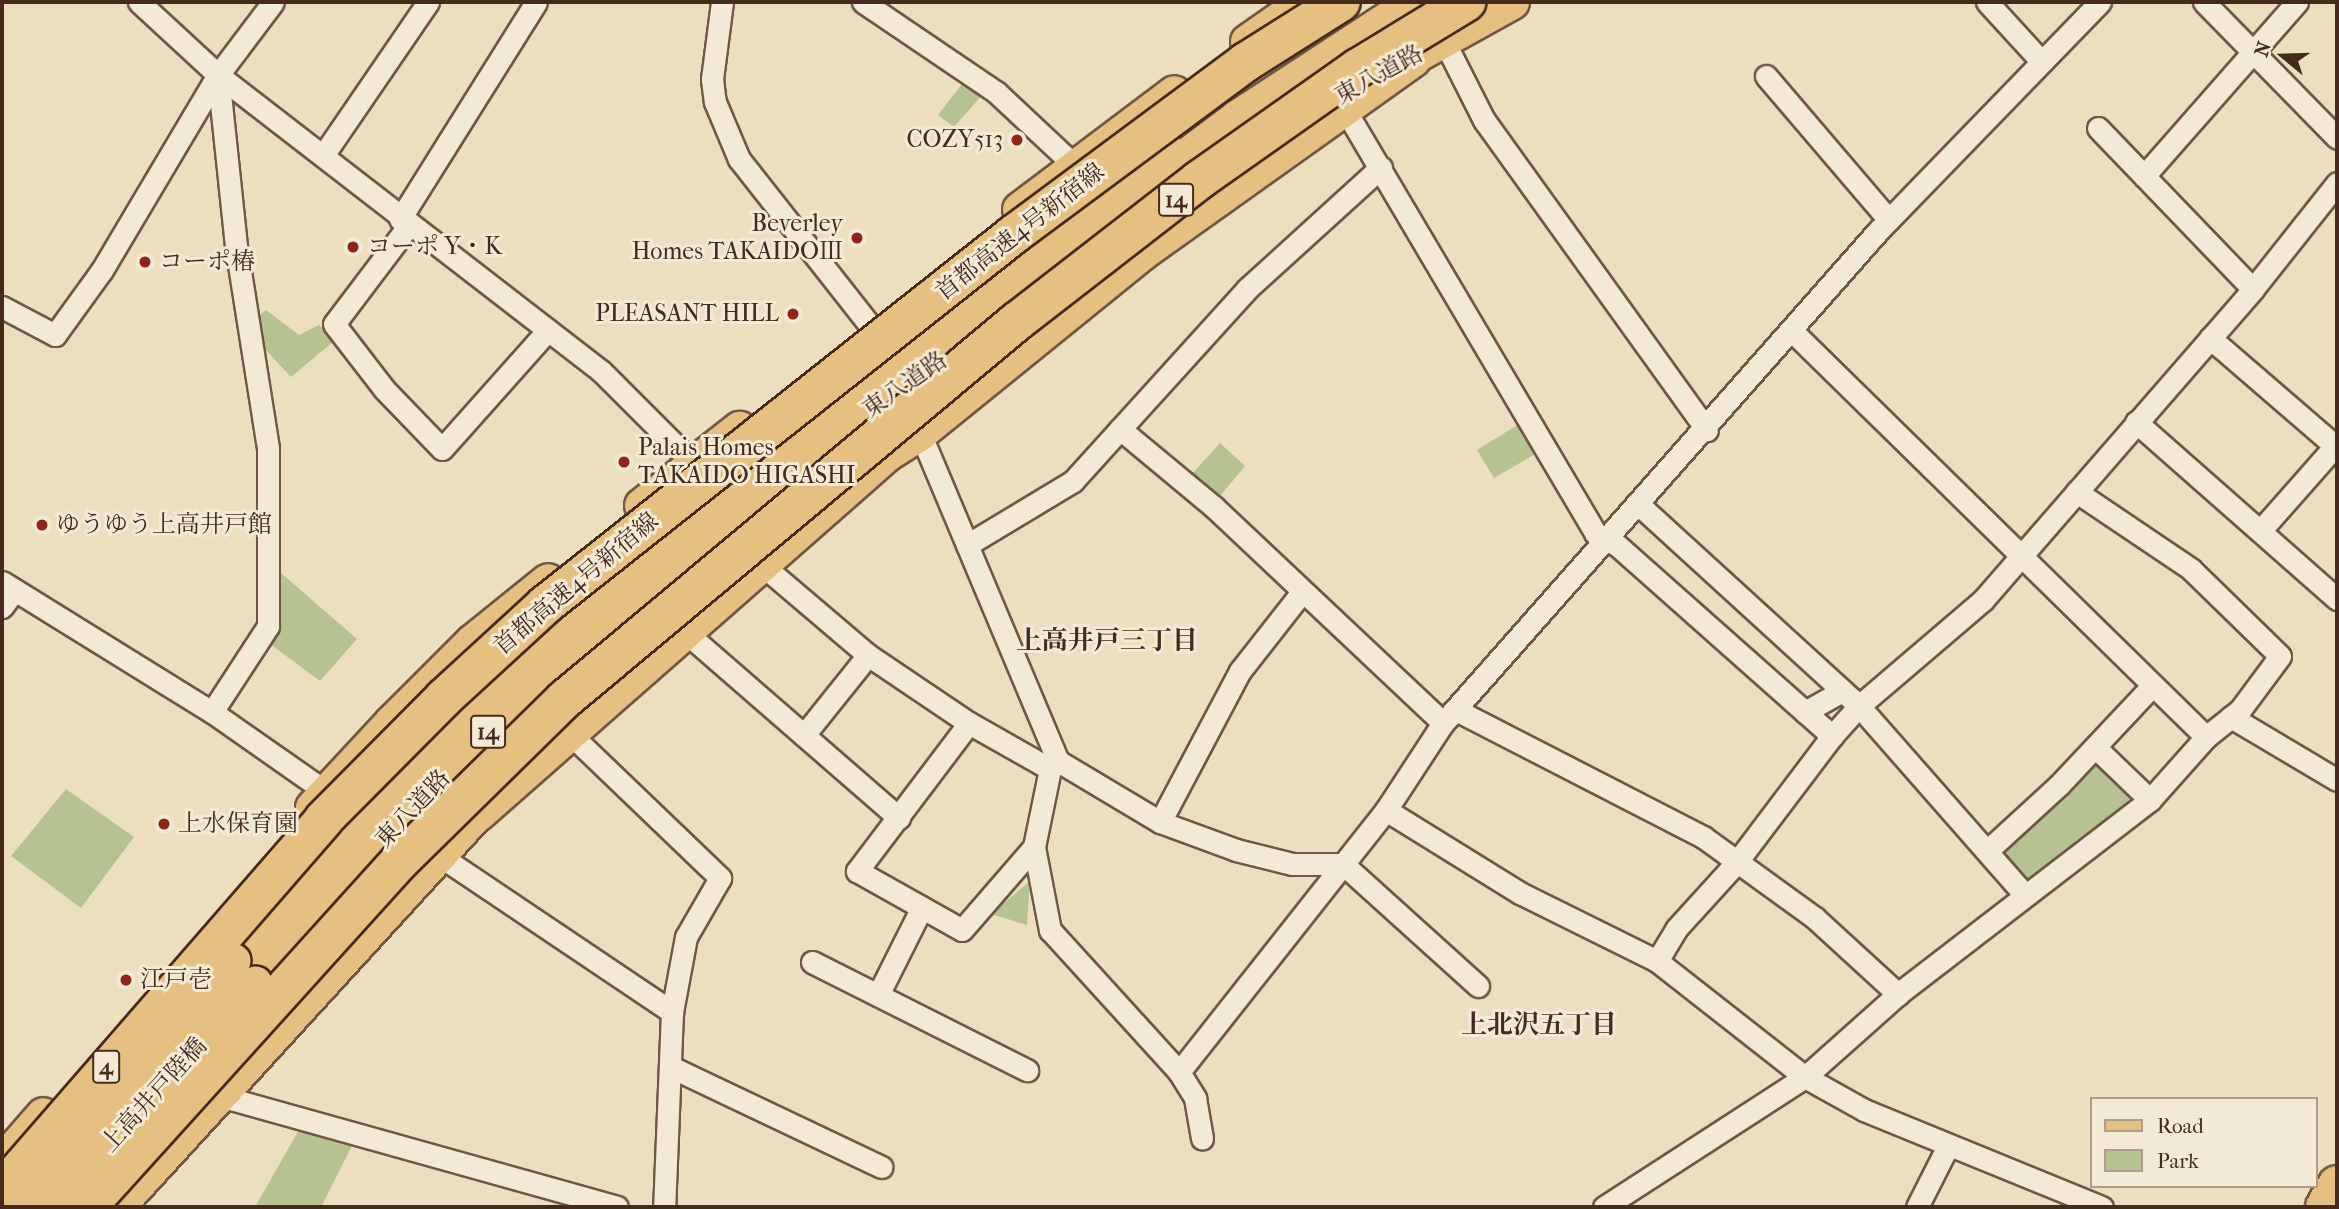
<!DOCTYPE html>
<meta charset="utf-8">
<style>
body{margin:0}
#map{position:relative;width:2339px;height:1209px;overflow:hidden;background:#ecdfc0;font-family:"IM FELL French Canon","Noto Serif JP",serif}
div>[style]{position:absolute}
.green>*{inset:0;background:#b7c293}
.roads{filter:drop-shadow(2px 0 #705746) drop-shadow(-2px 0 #705746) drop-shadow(0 2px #705746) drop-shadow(0 -2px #705746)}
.street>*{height:21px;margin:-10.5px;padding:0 10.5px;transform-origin:10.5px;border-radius:10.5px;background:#f3ead6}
.primary>*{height:33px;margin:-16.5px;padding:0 16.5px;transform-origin:16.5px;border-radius:16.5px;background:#e6c080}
.highway>*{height:38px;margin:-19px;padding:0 19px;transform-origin:19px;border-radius:19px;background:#e6c080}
.bridges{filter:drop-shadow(2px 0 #462a1e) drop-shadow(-2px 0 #462a1e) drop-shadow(0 2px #462a1e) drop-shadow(0 -2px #462a1e)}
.primary-bridge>*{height:33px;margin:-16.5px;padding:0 16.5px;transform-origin:16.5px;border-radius:16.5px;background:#e6c080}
.highway-bridge>*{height:38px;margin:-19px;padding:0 19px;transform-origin:19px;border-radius:19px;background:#e6c080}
.dots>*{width:19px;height:19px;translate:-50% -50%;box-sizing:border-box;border:4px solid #f3ead6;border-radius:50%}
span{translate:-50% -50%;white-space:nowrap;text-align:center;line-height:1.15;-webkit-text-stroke:6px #f3ead6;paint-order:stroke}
.shield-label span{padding:2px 5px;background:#f3ead6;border:2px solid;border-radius:5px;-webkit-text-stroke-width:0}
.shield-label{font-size:23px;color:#462a1e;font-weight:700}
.street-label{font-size:24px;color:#462a1e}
.poi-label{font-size:24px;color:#462a1e}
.right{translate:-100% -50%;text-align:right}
.left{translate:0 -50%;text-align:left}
.neighbourhood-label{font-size:26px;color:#462a1e;font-weight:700}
.frame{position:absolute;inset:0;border:4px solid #462a1e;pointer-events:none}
.legend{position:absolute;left:2090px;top:1097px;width:228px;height:91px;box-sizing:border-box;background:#f3ead6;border:2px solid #ae9d8c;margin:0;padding:9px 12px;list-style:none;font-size:21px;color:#462a1e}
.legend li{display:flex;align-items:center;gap:14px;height:35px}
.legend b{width:35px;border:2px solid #ae9d8c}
.north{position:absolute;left:2248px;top:21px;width:70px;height:70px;-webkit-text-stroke:5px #f3ead6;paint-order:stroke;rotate:289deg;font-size:19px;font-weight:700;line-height:28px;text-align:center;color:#462a1e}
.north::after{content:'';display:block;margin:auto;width:24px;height:32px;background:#462a1e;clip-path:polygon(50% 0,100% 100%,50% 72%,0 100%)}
</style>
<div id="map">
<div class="green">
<div style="clip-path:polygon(965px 80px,984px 93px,954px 127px,938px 115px)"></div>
<div style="clip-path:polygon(252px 308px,260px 315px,266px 310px,299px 335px,319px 325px,334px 341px,291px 377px,258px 342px)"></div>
<div style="clip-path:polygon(1519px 424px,1537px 453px,1494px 478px,1477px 450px)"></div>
<div style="clip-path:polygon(1220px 443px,1245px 466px,1216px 501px,1191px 475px)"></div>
<div style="clip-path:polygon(281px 573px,357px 639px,320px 681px,270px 644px,278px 631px)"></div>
<div style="clip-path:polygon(2088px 763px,2103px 764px,2135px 793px,2132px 803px,2024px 881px,1999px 855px)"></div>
<div style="clip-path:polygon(66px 789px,134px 837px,81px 908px,11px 856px)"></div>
<div style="clip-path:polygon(1030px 880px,1027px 925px,991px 914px,1030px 881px)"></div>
<div style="clip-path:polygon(303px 1123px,356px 1138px,321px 1207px,255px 1207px)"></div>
</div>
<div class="roads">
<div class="street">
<div style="left:139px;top:2px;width:108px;rotate:42.7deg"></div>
<div style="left:218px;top:75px;width:484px;rotate:37.7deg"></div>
<div style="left:601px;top:371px;width:130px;rotate:45deg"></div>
<div style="left:722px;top:2px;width:78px;rotate:97.4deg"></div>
<div style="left:712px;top:79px;width:23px;rotate:83deg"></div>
<div style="left:715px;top:102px;width:62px;rotate:67.2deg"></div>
<div style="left:739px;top:159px;width:214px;rotate:51.8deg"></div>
<div style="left:863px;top:2px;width:161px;rotate:34.1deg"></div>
<div style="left:996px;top:92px;width:107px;rotate:43.1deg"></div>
<div style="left:1987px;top:2px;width:80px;rotate:47.5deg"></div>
<div style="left:2204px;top:2px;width:190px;rotate:45.6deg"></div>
<div style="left:1443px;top:39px;width:91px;rotate:63.2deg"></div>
<div style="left:1484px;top:120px;width:382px;rotate:54.3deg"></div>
<div style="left:1766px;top:76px;width:189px;rotate:49.5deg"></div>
<div style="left:1344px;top:108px;width:494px;rotate:59.4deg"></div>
<div style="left:1595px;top:533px;width:25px;rotate:29deg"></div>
<div style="left:1617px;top:545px;width:288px;rotate:41.6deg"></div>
<div style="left:2098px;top:128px;width:223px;rotate:46.1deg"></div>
<div style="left:324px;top:154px;width:184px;rotate:-55.6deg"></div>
<div style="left:2144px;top:176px;width:232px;rotate:-48.7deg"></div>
<div style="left:400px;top:219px;width:256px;rotate:-57.9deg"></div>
<div style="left:409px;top:225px;width:124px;rotate:127.1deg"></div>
<div style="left:334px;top:324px;width:82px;rotate:52.4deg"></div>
<div style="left:384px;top:389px;width:83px;rotate:46deg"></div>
<div style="left:442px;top:449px;width:159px;rotate:-48.3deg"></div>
<div style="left:2px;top:307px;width:60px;rotate:27.8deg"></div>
<div style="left:55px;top:335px;width:80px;rotate:-54.1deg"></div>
<div style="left:102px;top:270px;width:227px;rotate:-59.3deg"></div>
<div style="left:218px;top:75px;width:91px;rotate:-53deg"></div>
<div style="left:1792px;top:331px;width:580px;rotate:44.44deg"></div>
<div style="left:2210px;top:338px;width:165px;rotate:40.8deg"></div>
<div style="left:2335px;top:446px;width:113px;rotate:131.4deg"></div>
<div style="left:2136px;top:422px;width:268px;rotate:41.4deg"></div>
<div style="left:1120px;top:429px;width:122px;rotate:39.7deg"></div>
<div style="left:1214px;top:507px;width:315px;rotate:43.3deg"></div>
<div style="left:920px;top:433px;width:356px;rotate:67.2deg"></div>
<div style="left:1058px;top:761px;width:119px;rotate:30.9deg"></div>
<div style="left:1160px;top:822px;width:81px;rotate:20.2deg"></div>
<div style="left:1236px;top:850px;width:58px;rotate:14deg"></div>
<div style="left:1292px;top:864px;width:51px"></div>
<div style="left:1343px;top:864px;width:182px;rotate:42.1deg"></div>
<div style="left:1637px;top:503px;width:301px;rotate:42.4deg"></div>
<div style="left:1859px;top:706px;width:250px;rotate:48.7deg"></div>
<div style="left:967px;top:545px;width:124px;rotate:-31.1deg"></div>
<div style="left:1073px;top:481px;width:259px;rotate:-47.8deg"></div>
<div style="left:1247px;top:289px;width:181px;rotate:-42.3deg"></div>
<div style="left:761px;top:564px;width:140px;rotate:40.4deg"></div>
<div style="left:868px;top:655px;width:122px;rotate:34deg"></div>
<div style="left:969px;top:723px;width:93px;rotate:29.6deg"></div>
<div style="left:2px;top:582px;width:247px;rotate:31.8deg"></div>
<div style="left:212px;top:712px;width:138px;rotate:35deg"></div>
<div style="left:2px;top:607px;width:21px;rotate:-53deg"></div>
<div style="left:684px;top:631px;width:285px;rotate:41deg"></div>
<div style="left:1456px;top:710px;width:278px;rotate:27.2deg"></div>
<div style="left:1703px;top:837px;width:138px;rotate:35.9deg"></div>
<div style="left:1815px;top:918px;width:113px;rotate:42.5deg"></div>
<div style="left:212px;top:712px;width:103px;rotate:-56.9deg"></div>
<div style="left:268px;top:626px;width:178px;rotate:-90deg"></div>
<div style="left:268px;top:448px;width:205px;rotate:-99deg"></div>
<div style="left:236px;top:246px;width:172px;rotate:-96deg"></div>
<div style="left:1805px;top:712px;width:43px;rotate:-29.6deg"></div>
<div style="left:2231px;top:717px;width:123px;rotate:30.7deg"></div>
<div style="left:969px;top:723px;width:186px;rotate:127.1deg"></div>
<div style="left:857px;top:871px;width:120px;rotate:29.3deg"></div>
<div style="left:962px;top:930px;width:110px;rotate:-49.1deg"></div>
<div style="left:568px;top:732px;width:211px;rotate:43.8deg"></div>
<div style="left:720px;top:878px;width:68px;rotate:120deg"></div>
<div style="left:686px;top:937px;width:76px;rotate:100.6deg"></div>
<div style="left:804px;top:735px;width:102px;rotate:-51.3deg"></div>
<div style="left:2096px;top:748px;width:75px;rotate:43.9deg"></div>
<div style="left:1058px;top:761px;width:11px;rotate:135deg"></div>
<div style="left:1050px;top:769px;width:80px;rotate:101.6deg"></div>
<div style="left:1034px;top:847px;width:85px;rotate:79.1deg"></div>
<div style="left:1050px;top:930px;width:192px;rotate:47.7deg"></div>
<div style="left:1179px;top:1072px;width:31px;rotate:58deg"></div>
<div style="left:1195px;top:1098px;width:41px;rotate:80.1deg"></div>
<div style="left:1386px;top:810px;width:158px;rotate:31.8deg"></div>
<div style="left:1520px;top:893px;width:153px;rotate:26.4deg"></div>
<div style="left:1657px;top:961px;width:188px;rotate:38.1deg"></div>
<div style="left:1805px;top:1077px;width:68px;rotate:29.2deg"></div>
<div style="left:1864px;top:1110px;width:257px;rotate:22.2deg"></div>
<div style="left:1160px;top:822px;width:171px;rotate:-62.1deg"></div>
<div style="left:1240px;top:671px;width:100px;rotate:-51.9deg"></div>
<div style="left:1987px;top:851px;width:98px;rotate:-42.5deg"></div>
<div style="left:2059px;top:785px;width:137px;rotate:-46.8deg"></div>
<div style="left:440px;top:856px;width:280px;rotate:33.9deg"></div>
<div style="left:672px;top:1012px;width:195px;rotate:92.3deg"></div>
<div style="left:1657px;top:961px;width:37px;rotate:-59deg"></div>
<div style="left:1676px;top:929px;width:89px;rotate:-47.7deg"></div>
<div style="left:1736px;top:863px;width:159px;rotate:-52.9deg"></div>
<div style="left:1832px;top:736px;width:40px;rotate:-48deg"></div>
<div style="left:1859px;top:706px;width:163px;rotate:-40.5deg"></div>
<div style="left:1983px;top:600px;width:412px;rotate:-49deg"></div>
<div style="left:2253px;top:289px;width:135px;rotate:-51.6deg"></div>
<div style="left:812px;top:962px;width:241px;rotate:26.7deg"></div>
<div style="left:878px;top:995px;width:98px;rotate:-63.4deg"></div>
<div style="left:671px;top:1067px;width:233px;rotate:25.4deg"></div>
<div style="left:1179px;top:1072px;width:334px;rotate:-51.7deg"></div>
<div style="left:1386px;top:810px;width:104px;rotate:-56.8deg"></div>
<div style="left:1443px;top:723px;width:657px;rotate:-48.52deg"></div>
<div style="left:1878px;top:231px;width:319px;rotate:-45.9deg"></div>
<div style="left:220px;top:1096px;width:412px;rotate:15.6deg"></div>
<div style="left:1604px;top:1207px;width:239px;rotate:-32.9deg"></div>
<div style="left:1805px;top:1077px;width:125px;rotate:-41.7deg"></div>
<div style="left:1898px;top:994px;width:318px;rotate:-37.6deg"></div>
<div style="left:2150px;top:800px;width:84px;rotate:-48.4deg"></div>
<div style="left:2206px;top:737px;width:43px;rotate:-38.5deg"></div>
<div style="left:2240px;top:710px;width:67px;rotate:-53.5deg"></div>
<div style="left:2280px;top:656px;width:124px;rotate:-135.7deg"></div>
<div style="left:2191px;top:569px;width:138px;rotate:-146deg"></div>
<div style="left:1917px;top:1207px;width:68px;rotate:-63.1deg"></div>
</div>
<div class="primary">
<div style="left:1247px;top:41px;width:68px;rotate:-34.9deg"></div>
<div style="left:1393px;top:68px;width:136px;rotate:-29deg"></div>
<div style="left:1019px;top:209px;width:194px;rotate:-37deg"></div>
<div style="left:641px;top:505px;width:125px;rotate:-38.2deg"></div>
<div style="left:391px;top:722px;width:115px;rotate:-45deg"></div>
<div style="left:472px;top:641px;width:97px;rotate:-38.8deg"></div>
<div style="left:312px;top:807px;width:116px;rotate:-47.1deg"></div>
<div style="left:391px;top:722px;width:22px;rotate:-32deg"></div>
<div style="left:479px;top:813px;width:543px;rotate:-41.34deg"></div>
<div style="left:887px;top:454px;width:39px;rotate:-32deg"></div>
<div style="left:920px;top:433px;width:286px;rotate:-39deg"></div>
<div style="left:1142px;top:253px;width:333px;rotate:-35.5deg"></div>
<div style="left:234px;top:960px;width:290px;rotate:-47.2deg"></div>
<div style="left:431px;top:747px;width:264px;rotate:-42.4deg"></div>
<div style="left:626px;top:569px;width:128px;rotate:-39.9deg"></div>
<div style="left:724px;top:487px;width:345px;rotate:-36.9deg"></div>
<div style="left:1000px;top:280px;width:213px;rotate:-39.7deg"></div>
<div style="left:255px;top:983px;width:288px;rotate:-47.7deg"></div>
<div style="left:449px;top:770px;width:135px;rotate:-44.1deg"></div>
<div style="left:546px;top:676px;width:263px;rotate:-41.5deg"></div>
<div style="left:743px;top:502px;width:242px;rotate:-35.9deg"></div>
<div style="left:2px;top:1161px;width:62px;rotate:-48.9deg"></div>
<div style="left:117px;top:1207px;width:557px;rotate:-47.55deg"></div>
</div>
<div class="highway">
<div style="left:917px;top:375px;width:162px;rotate:-40.8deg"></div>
<div style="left:1040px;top:269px;width:249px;rotate:-37deg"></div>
<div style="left:1239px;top:119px;width:214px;rotate:-33.2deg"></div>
<div style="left:2325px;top:1207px;width:25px;rotate:-61deg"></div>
</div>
</div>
<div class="bridges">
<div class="primary-bridge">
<div style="left:19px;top:1207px;width:327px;rotate:-49deg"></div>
<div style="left:53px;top:1207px;width:302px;rotate:-48deg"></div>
</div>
<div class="highway-bridge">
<div style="left:2px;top:1190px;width:491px;rotate:-49deg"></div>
<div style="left:324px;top:819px;width:170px;rotate:-45.2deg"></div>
<div style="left:444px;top:698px;width:137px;rotate:-42.6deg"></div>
<div style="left:545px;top:605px;width:597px;rotate:-38.33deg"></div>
<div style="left:1013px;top:235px;width:290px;rotate:-36.6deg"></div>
<div style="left:1246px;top:62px;width:112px;rotate:-32.3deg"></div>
<div style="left:87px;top:1207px;width:467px;rotate:-47.9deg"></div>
<div style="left:400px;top:861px;width:231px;rotate:-44.5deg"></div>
<div style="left:565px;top:699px;width:588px;rotate:-39.89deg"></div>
<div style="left:1016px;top:322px;width:232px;rotate:-37.8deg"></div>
<div style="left:1199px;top:180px;width:194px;rotate:-35.2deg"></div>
<div style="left:1358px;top:68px;width:127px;rotate:-31.4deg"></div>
</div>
</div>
<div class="dots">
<div style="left:1017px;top:140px;background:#8f2418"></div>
<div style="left:857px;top:238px;background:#8f2418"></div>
<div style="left:353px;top:247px;background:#8f2418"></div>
<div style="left:145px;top:262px;background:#8f2418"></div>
<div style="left:793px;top:314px;background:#8f2418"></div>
<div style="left:624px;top:462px;background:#8f2418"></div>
<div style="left:42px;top:525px;background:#8f2418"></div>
<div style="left:164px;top:824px;background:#8f2418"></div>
<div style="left:126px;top:980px;background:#8f2418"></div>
</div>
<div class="shield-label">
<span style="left:1176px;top:200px">14</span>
<span style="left:488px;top:732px">14</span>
<span style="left:106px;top:1067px">4</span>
</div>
<div class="street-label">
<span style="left:1379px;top:75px;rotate:-29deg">東八道路</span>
<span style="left:1020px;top:232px;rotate:-38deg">首都高速4号新宿線</span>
<span style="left:905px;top:385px;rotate:-35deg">東八道路</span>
<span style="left:576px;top:584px;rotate:-40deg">首都高速4号新宿線</span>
<span style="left:413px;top:809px;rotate:-47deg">東八道路</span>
<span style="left:154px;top:1095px;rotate:-48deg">上高井戸陸橋</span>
</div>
<div class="poi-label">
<span class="right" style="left:1003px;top:140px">COZY513</span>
<span class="right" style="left:843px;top:238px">Beverley<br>Homes TAKAIDOⅢ</span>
<span class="left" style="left:367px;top:247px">コーポ Y・K</span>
<span class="left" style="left:159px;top:262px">コーポ椿</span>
<span class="right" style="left:779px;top:314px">PLEASANT HILL</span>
<span class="left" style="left:638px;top:462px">Palais Homes<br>TAKAIDO HIGASHI</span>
<span class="left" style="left:56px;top:525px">ゆうゆう上高井戸館</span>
<span class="left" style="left:178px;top:824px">上水保育園</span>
<span class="left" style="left:140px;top:980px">江戸壱</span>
</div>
<div class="neighbourhood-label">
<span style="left:1107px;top:641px">上高井戸三丁目</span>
<span style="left:1539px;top:1025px">上北沢五丁目</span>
</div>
<div class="frame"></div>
<ul class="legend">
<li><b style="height:9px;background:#e6c080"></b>Road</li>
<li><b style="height:19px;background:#b7c293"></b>Park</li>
</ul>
<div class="north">N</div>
</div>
